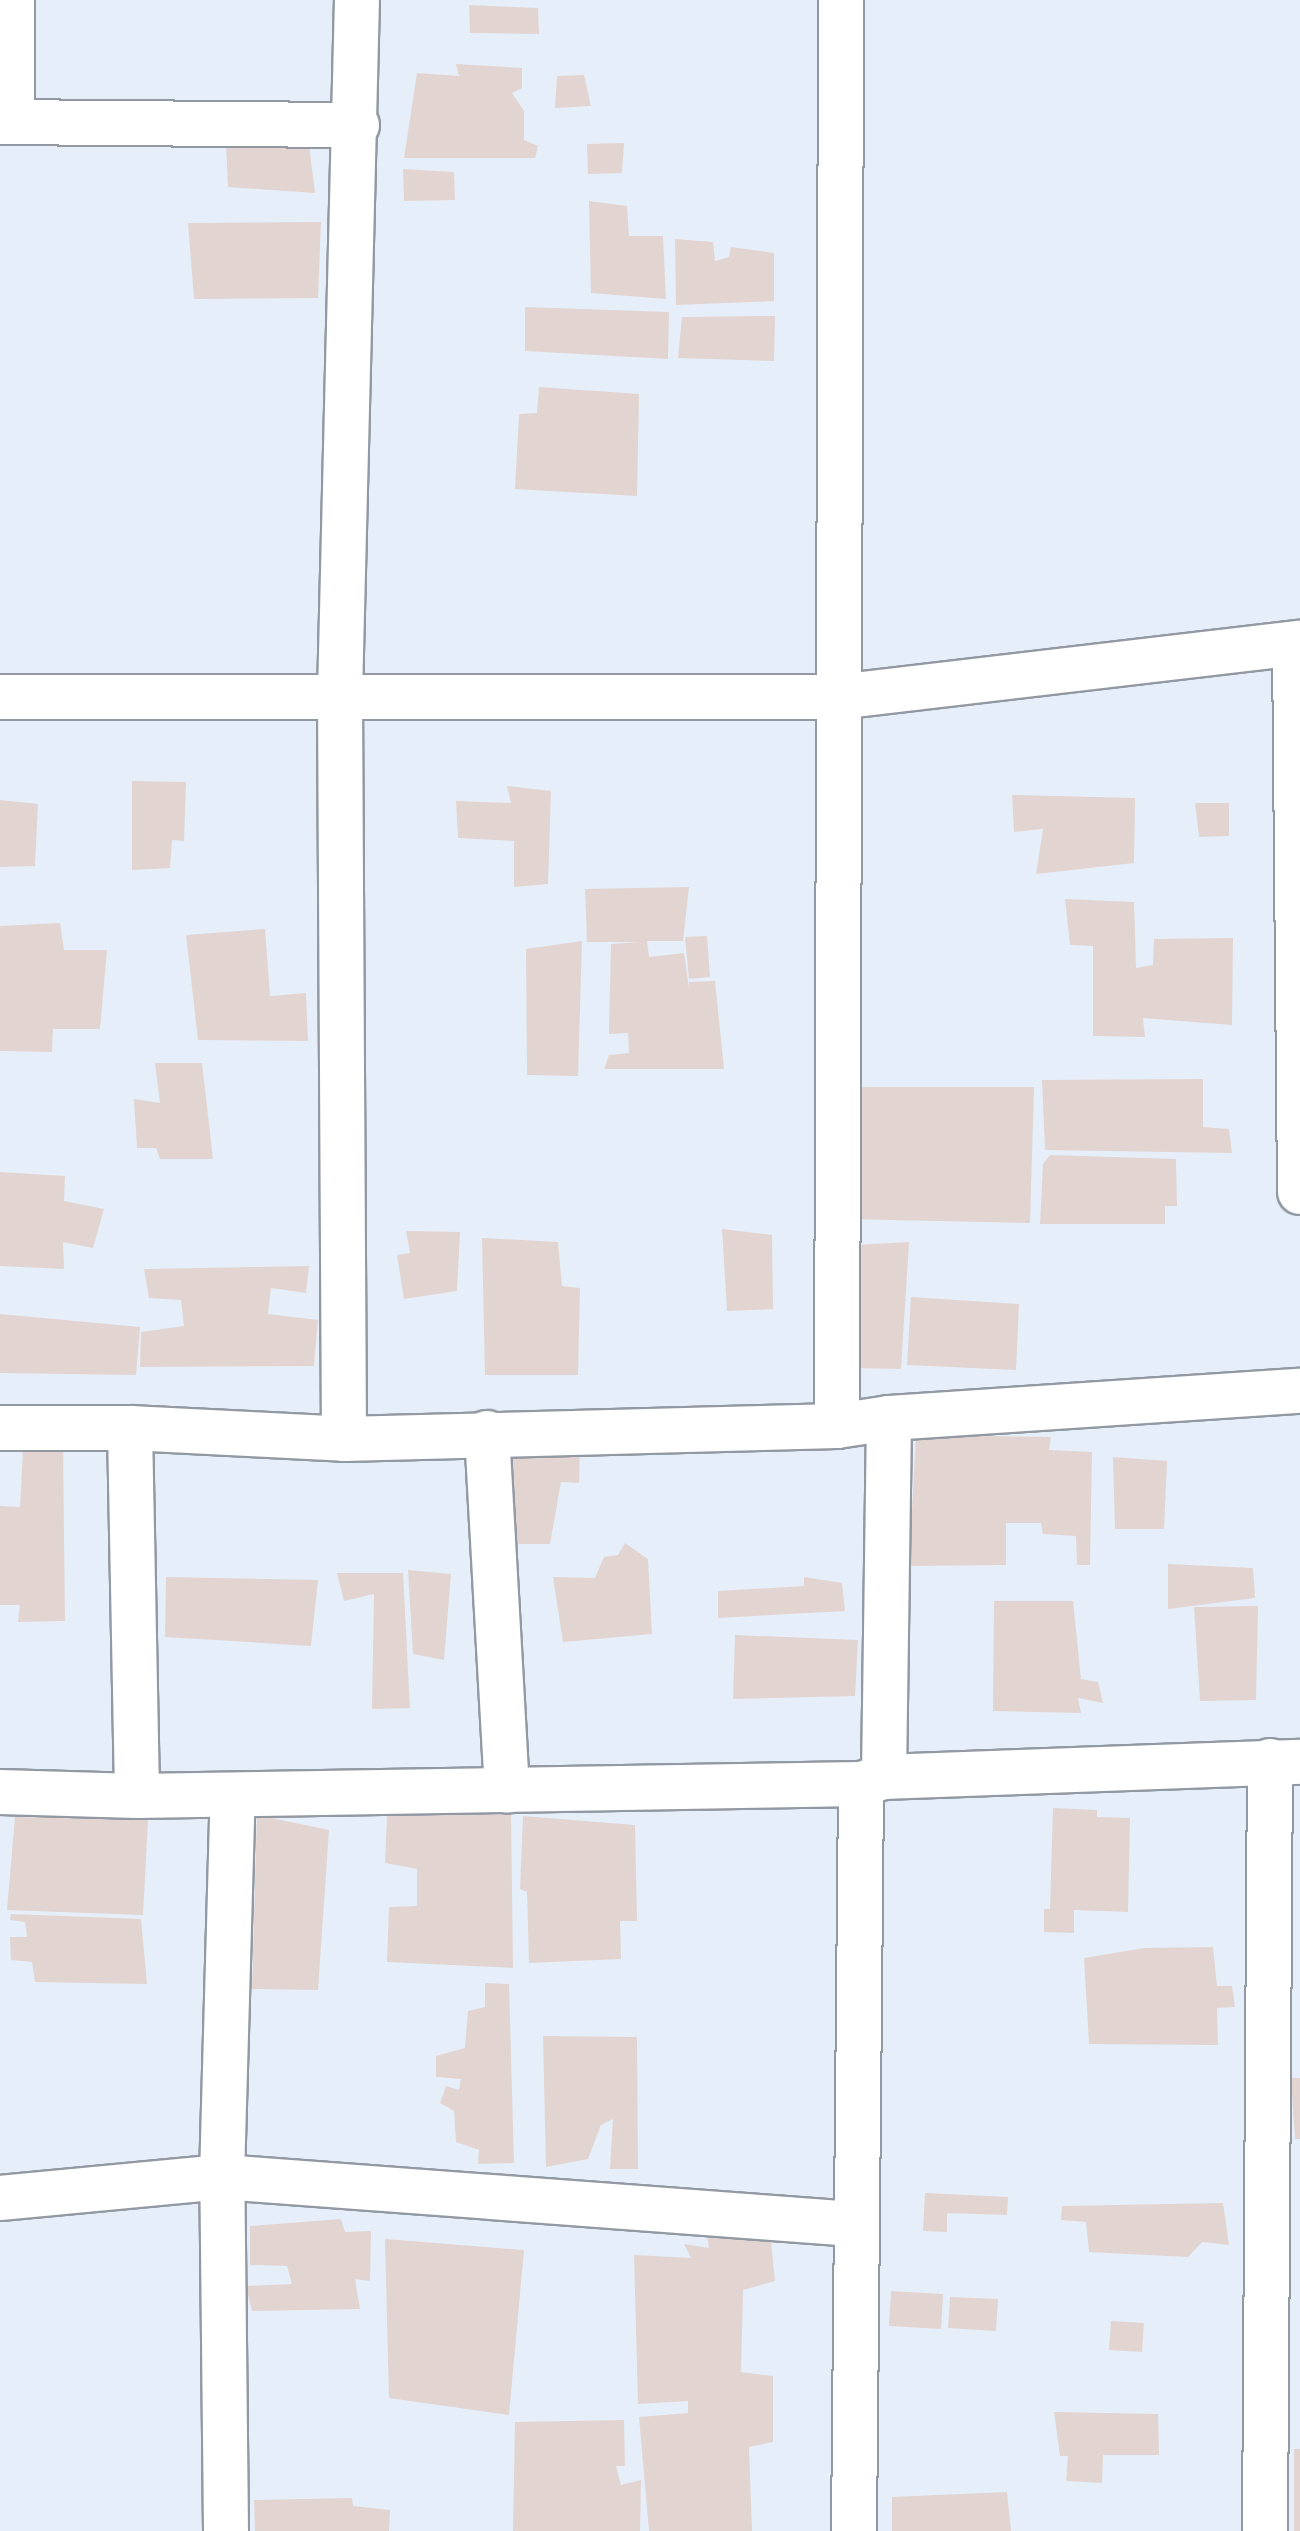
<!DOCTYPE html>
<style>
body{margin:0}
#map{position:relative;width:1300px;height:2531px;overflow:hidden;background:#e6eff9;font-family:"Open Sans",sans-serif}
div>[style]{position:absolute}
.building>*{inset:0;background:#e2d4d1}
.roads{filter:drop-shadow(2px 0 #9299a3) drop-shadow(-2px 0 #9299a3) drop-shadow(0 2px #9299a3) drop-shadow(0 -2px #9299a3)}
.minor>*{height:44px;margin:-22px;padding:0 22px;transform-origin:22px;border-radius:22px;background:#fff}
span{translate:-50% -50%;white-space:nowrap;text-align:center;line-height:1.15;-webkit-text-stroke:7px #fff;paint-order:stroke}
</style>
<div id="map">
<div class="building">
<div style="clip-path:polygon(469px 5px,538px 8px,539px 34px,470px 33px)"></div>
<div style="clip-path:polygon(456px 64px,522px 68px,522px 88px,512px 93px,524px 111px,524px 140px,538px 146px,535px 158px,404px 158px,417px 73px,459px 76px)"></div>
<div style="clip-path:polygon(584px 75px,591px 106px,555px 108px,557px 76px)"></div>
<div style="clip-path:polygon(308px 137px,315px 193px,228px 187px,226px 142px)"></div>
<div style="clip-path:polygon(624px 143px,622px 173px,588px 174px,587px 144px)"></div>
<div style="clip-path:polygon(403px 169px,454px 172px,455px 200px,404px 201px)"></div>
<div style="clip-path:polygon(589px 201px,627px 206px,629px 236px,663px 236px,666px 299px,591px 293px)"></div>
<div style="clip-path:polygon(321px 222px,318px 298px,194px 299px,188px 223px)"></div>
<div style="clip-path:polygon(675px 239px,713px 242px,715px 261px,729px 257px,731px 247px,774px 253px,774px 301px,676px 305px)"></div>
<div style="clip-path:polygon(525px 307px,669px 312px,668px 359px,525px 351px)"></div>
<div style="clip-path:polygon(775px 316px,774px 361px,678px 358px,682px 317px)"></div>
<div style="clip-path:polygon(539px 387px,639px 394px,637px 496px,515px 489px,519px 414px,537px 413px)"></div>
<div style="clip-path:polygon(132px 781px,186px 782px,184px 841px,172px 840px,170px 868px,132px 870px)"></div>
<div style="clip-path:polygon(507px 786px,551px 791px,548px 884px,514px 887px,514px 841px,458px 838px,456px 801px,511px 803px)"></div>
<div style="clip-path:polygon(1012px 795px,1135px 798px,1134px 863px,1036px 874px,1043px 829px,1014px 832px)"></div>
<div style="clip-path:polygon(0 800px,38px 804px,35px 866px,0 867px)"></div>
<div style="clip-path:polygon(1195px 803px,1229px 803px,1229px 836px,1199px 837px)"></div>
<div style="clip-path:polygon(689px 887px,683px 941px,647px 941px,649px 957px,684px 953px,689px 988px,689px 982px,715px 981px,724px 1069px,604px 1069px,609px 1055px,629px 1053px,628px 1033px,609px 1034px,611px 944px,639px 942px,587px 942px,585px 889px)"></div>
<div style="clip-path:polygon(1065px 899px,1134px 902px,1136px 968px,1153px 965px,1154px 939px,1233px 938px,1232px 1025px,1143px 1018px,1145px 1037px,1093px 1036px,1093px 946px,1070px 945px)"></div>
<div style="clip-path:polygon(60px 923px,64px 950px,107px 950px,100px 1029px,53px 1029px,52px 1052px,0 1051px,0 926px)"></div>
<div style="clip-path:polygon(265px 929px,270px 996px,306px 993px,308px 1041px,198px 1040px,186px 935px)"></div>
<div style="clip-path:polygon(707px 936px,710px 977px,689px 979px,685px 937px)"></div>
<div style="clip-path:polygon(582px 941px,578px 1076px,527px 1075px,526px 949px)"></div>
<div style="clip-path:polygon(155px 1063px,202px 1063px,213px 1159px,160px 1159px,156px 1148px,137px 1148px,134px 1099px,160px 1103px)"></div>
<div style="clip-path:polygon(1203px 1079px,1203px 1127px,1229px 1129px,1232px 1153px,1045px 1150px,1042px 1080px)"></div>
<div style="clip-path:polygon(843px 1087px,1034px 1087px,1030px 1223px,844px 1219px)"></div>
<div style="clip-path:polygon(1050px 1155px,1176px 1159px,1177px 1206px,1165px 1206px,1165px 1224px,1040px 1224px,1043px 1164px)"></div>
<div style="clip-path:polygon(0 1172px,65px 1176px,64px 1201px,104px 1209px,93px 1248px,63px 1242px,64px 1269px,0 1266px)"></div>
<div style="clip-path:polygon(722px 1229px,772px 1235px,773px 1309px,727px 1311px)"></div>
<div style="clip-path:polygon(406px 1231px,460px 1232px,457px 1291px,404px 1299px,397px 1255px,410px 1253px)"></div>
<div style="clip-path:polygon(482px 1238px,558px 1242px,562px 1286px,580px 1288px,578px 1375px,485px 1375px)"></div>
<div style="clip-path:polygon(909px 1242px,901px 1369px,857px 1368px,855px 1245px)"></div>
<div style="clip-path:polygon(309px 1266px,306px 1293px,271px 1288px,268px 1314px,318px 1320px,314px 1366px,140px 1367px,141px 1332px,184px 1326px,181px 1300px,149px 1298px,144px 1269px)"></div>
<div style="clip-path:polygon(911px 1297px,1019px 1304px,1016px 1370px,907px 1365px)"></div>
<div style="clip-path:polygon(0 1314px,140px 1327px,136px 1375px,0 1373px)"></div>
<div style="clip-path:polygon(916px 1435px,1051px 1437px,1049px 1450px,1092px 1452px,1090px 1565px,1077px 1565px,1076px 1536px,1043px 1534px,1041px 1523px,1006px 1523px,1006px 1565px,909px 1566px)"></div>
<div style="clip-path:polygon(23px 1448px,63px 1448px,65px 1621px,18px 1622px,20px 1605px,0 1605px,0 1506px,20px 1507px)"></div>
<div style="clip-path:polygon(580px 1450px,579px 1483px,561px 1482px,550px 1544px,504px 1544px,506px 1451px)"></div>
<div style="clip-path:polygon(1113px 1457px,1167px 1461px,1164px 1529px,1115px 1529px)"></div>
<div style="clip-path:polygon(625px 1543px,648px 1559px,652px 1634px,563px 1642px,553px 1577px,595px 1578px,604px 1557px,618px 1555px)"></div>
<div style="clip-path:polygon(1168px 1564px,1253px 1568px,1255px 1598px,1168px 1609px)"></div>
<div style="clip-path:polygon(408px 1570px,451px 1574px,444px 1660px,413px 1654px)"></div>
<div style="clip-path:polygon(337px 1573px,403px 1573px,410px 1708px,372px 1709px,374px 1594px,344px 1601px)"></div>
<div style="clip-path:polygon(166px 1577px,318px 1580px,311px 1646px,165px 1637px)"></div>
<div style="clip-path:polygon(804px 1577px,842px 1583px,845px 1611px,718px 1618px,718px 1591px,804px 1586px)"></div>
<div style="clip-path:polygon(994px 1601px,1073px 1601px,1081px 1679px,1098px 1682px,1103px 1703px,1078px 1698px,1081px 1713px,993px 1711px)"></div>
<div style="clip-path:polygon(1258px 1606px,1256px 1700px,1200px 1701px,1194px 1607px)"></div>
<div style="clip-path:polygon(735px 1635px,858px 1640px,855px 1696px,733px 1699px)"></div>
<div style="clip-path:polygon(1053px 1808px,1097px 1810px,1097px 1817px,1130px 1818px,1128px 1912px,1074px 1910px,1074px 1933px,1044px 1932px,1044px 1909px,1050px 1909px)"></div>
<div style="clip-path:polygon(511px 1812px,513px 1968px,387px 1962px,389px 1907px,417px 1906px,417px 1869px,385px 1863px,387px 1815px)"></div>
<div style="clip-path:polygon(257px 1815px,329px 1830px,318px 1990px,252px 1989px)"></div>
<div style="clip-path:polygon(523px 1816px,635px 1825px,637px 1921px,620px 1921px,621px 1959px,529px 1963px,527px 1892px,520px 1889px)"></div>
<div style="clip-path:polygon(15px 1817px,148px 1820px,143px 1915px,7px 1910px)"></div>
<div style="clip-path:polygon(11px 1914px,141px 1919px,147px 1984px,35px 1982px,32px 1962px,11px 1960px,10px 1937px,27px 1937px,25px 1922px,10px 1920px)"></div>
<div style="clip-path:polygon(1213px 1947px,1217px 1986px,1232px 1986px,1235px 2007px,1217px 2008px,1218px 2045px,1089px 2044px,1084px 1958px,1145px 1948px)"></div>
<div style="clip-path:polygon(485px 1983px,509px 1984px,514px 2163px,478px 2164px,479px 2150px,456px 2142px,454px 2111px,440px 2103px,446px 2086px,459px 2090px,461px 2079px,436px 2077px,436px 2056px,465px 2048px,468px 2011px,485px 2007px)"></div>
<div style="clip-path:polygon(543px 2036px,637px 2037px,638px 2169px,610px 2169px,613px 2119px,601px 2125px,588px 2159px,546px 2167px)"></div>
<div style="clip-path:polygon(1291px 2078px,1300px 2078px,1300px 2139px,1295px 2139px)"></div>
<div style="clip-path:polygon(925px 2193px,1008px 2197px,1007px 2215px,947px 2213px,947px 2232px,923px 2231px)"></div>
<div style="clip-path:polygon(1223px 2203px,1229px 2245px,1202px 2242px,1188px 2257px,1089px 2252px,1086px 2222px,1061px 2220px,1062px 2206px)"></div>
<div style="clip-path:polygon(341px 2219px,345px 2232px,371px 2231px,370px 2281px,355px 2279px,360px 2309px,252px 2311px,246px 2286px,292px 2284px,287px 2266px,250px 2265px,250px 2226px)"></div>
<div style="clip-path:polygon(706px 2229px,770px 2232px,775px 2281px,743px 2290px,741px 2372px,773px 2376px,773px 2442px,749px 2447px,752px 2531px,649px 2531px,639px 2417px,688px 2413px,688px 2401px,638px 2404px,634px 2255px,691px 2258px,684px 2244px,709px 2248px)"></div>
<div style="clip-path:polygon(385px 2239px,524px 2250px,509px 2415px,389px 2398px)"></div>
<div style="clip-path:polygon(891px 2291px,943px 2294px,941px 2329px,889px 2326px)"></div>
<div style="clip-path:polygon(950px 2297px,998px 2299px,996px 2331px,948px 2328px)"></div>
<div style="clip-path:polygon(1111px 2321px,1144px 2323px,1142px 2352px,1109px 2350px)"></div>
<div style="clip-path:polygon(1054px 2412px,1158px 2414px,1159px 2455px,1103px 2455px,1102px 2483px,1066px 2481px,1068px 2456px,1060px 2456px)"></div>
<div style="clip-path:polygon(624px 2420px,625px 2466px,616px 2466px,621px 2485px,641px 2480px,640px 2531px,513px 2531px,515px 2422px)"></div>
<div style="clip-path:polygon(1294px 2449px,1300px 2449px,1300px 2531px,1294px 2531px)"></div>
<div style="clip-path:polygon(1007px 2492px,1011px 2531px,892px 2531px,892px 2497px)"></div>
<div style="clip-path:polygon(352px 2498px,353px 2506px,390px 2510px,389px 2531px,255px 2531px,254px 2500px)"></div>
</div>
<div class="roads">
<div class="minor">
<div style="left:12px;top:0;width:122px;rotate:90deg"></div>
<div style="left:0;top:122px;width:357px;rotate:0.5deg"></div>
<div style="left:1295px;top:644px;width:548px;rotate:89.48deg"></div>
<div style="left:0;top:697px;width:837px"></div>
<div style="left:837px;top:697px;width:466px;rotate:-6.7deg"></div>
<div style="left:837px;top:1426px;width:1426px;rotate:-89.84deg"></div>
<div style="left:0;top:1428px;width:130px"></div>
<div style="left:130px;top:1428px;width:214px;rotate:2.9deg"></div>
<div style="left:344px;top:1439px;width:493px;rotate:-1.5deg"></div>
<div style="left:837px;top:1426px;width:53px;rotate:-8.7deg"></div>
<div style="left:889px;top:1418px;width:412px;rotate:-3.8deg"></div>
<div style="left:130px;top:1428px;width:368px;rotate:88.9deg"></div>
<div style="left:487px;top:1433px;width:358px;rotate:86.8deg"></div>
<div style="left:344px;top:1439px;width:745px;rotate:-90.31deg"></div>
<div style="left:340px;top:694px;width:694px;rotate:-88.6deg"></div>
<div style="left:884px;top:1777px;width:359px;rotate:-89.2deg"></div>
<div style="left:0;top:1792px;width:137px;rotate:1.7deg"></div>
<div style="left:137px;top:1796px;width:724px;rotate:-0.95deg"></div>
<div style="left:861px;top:1784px;width:24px;rotate:-17deg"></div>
<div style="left:884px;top:1777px;width:416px;rotate:-2.1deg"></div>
<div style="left:0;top:2198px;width:223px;rotate:-5.4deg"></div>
<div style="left:222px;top:2177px;width:633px;rotate:4.26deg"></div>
<div style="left:226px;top:2531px;width:354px;rotate:-90.6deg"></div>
<div style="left:222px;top:2177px;width:382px;rotate:-88.4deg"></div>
<div style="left:854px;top:2531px;width:747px;rotate:-89.46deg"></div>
<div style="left:1265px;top:2531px;width:770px;rotate:-89.63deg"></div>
</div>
</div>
</div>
